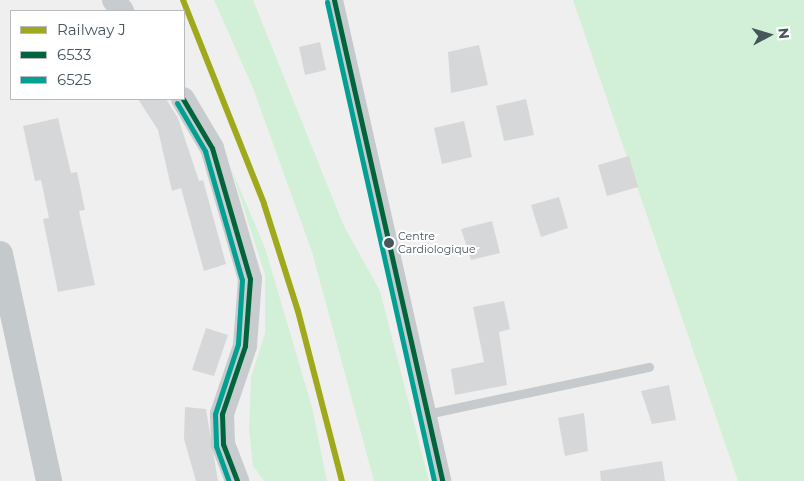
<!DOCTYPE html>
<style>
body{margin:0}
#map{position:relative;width:804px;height:481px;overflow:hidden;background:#f0efef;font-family:Montserrat,sans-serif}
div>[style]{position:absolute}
.green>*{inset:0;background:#d2f0d7}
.building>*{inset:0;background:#d6d7d8}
.lane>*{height:9px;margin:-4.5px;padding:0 4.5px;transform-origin:4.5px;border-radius:4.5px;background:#c6cacc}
.street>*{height:18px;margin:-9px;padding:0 9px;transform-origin:9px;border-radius:9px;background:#c6cacc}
.secondary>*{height:24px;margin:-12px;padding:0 12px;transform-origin:12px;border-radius:12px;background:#c8ccce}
.primary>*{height:26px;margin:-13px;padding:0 13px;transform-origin:13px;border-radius:13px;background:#c4c9cb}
.bus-1>*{height:5px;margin:-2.5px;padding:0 2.5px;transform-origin:2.5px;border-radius:2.5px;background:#00643c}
.bus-2>*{height:5px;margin:-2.5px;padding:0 2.5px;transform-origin:2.5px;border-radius:2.5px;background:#00a092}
.rail-1>*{height:6px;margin:-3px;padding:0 3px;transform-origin:3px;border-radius:3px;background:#a0a91c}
.dots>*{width:14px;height:14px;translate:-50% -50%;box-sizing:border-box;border:2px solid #fff;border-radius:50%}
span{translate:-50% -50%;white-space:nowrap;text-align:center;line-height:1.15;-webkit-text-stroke:4px #fff;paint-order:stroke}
.bus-label{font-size:11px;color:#46565c}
.left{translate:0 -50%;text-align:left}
.legend{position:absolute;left:10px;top:10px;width:175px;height:90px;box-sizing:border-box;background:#fff;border:1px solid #b5bbbe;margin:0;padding:6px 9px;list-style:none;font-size:15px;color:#46565c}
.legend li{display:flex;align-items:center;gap:10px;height:25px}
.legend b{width:25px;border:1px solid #b5bbbe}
.north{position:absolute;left:744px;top:10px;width:50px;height:50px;-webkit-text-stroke:4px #fff;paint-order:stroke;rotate:84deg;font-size:14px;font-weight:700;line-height:20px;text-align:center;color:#46565c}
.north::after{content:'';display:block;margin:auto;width:18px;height:22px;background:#46565c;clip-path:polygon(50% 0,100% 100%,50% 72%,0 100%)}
</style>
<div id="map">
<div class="green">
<div style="clip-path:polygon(214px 0,253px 0,343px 224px,380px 291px,429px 481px,374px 481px,312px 252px,253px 88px)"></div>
<div style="clip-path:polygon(573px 0,804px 0,804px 481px,738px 481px)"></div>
<div style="clip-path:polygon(231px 168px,265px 248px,312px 407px,327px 481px,264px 481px,253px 466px,249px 431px,251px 377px,265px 333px,265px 275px)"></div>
</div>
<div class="building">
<div style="clip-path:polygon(320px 42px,326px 70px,305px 75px,299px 47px)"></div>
<div style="clip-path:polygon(479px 45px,488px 85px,451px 93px,448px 52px)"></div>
<div style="clip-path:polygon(138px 99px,166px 99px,178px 118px,199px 181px,203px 180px,226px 264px,204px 271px,181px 188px,172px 191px,158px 130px)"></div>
<div style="clip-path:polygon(526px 99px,534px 135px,504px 141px,496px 106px)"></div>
<div style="clip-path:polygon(58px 118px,71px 173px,77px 172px,85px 210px,79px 211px,95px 285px,58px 292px,43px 219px,49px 218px,41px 180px,35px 181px,23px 126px)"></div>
<div style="clip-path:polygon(464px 121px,472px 157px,442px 164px,434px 128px)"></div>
<div style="clip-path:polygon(629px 156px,638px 187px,607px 196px,598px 165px)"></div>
<div style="clip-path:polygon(559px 197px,568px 228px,541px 237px,531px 205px)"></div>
<div style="clip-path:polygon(492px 221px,500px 253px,471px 260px,461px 229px)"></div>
<div style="clip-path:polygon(504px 301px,510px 329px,499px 332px,507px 385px,455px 395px,451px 369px,484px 362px,473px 307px)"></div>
<div style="clip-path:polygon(206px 328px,228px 335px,214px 376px,192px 370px)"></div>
<div style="clip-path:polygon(669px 385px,676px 420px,652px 424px,641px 391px)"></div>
<div style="clip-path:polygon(185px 407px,206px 409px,218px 481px,196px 481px,184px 439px)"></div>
<div style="clip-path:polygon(584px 413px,588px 451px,565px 456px,558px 418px)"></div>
<div style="clip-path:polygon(662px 461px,665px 481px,601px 481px,600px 471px)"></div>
</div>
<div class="lane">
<div style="left:427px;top:414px;width:227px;rotate:-12deg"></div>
</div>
<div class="street">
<div style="left:334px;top:0;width:493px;rotate:77.3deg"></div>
</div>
<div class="secondary">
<div style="left:114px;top:0;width:14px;rotate:54deg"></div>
<div style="left:183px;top:99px;width:57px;rotate:59.4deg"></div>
<div style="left:212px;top:148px;width:136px;rotate:73.8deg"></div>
<div style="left:250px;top:279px;width:67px;rotate:94.3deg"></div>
<div style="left:245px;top:346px;width:72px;rotate:108.7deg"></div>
<div style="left:222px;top:414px;width:30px;rotate:88deg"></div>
<div style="left:223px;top:444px;width:40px;rotate:69deg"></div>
</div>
<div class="primary">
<div style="left:0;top:254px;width:232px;rotate:77.8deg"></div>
</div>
<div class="bus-1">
<div style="left:334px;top:0;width:493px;rotate:77.3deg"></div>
<div style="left:183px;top:99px;width:57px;rotate:59.4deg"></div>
<div style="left:212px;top:148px;width:136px;rotate:73.8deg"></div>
<div style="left:250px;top:279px;width:67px;rotate:94.3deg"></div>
<div style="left:245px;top:346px;width:72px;rotate:108.7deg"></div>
<div style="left:222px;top:414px;width:30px;rotate:88deg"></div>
<div style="left:223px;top:444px;width:40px;rotate:69deg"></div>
</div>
<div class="bus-2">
<div style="left:327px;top:2px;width:491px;rotate:77.4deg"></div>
<div style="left:177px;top:103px;width:56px;rotate:59.7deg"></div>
<div style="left:205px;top:151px;width:134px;rotate:74deg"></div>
<div style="left:242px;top:280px;width:64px;rotate:93.6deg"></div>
<div style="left:238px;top:344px;width:74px;rotate:108.2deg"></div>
<div style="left:215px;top:414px;width:32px;rotate:88deg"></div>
<div style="left:216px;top:446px;width:37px;rotate:70deg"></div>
</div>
<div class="rail-1">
<div style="left:183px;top:0;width:219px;rotate:68.3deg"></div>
<div style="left:264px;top:204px;width:112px;rotate:72.4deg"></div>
<div style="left:298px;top:311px;width:176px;rotate:75.5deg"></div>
</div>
<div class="dots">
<div style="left:389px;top:243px;background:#46565c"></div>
</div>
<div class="bus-label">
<span class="left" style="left:398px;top:243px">Centre<br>Cardiologique</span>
</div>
<ul class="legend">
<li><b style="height:6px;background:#a0a91c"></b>Railway J</li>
<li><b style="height:6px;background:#00643c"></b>6533</li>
<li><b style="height:6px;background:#00a092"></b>6525</li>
</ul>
<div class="north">N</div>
</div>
